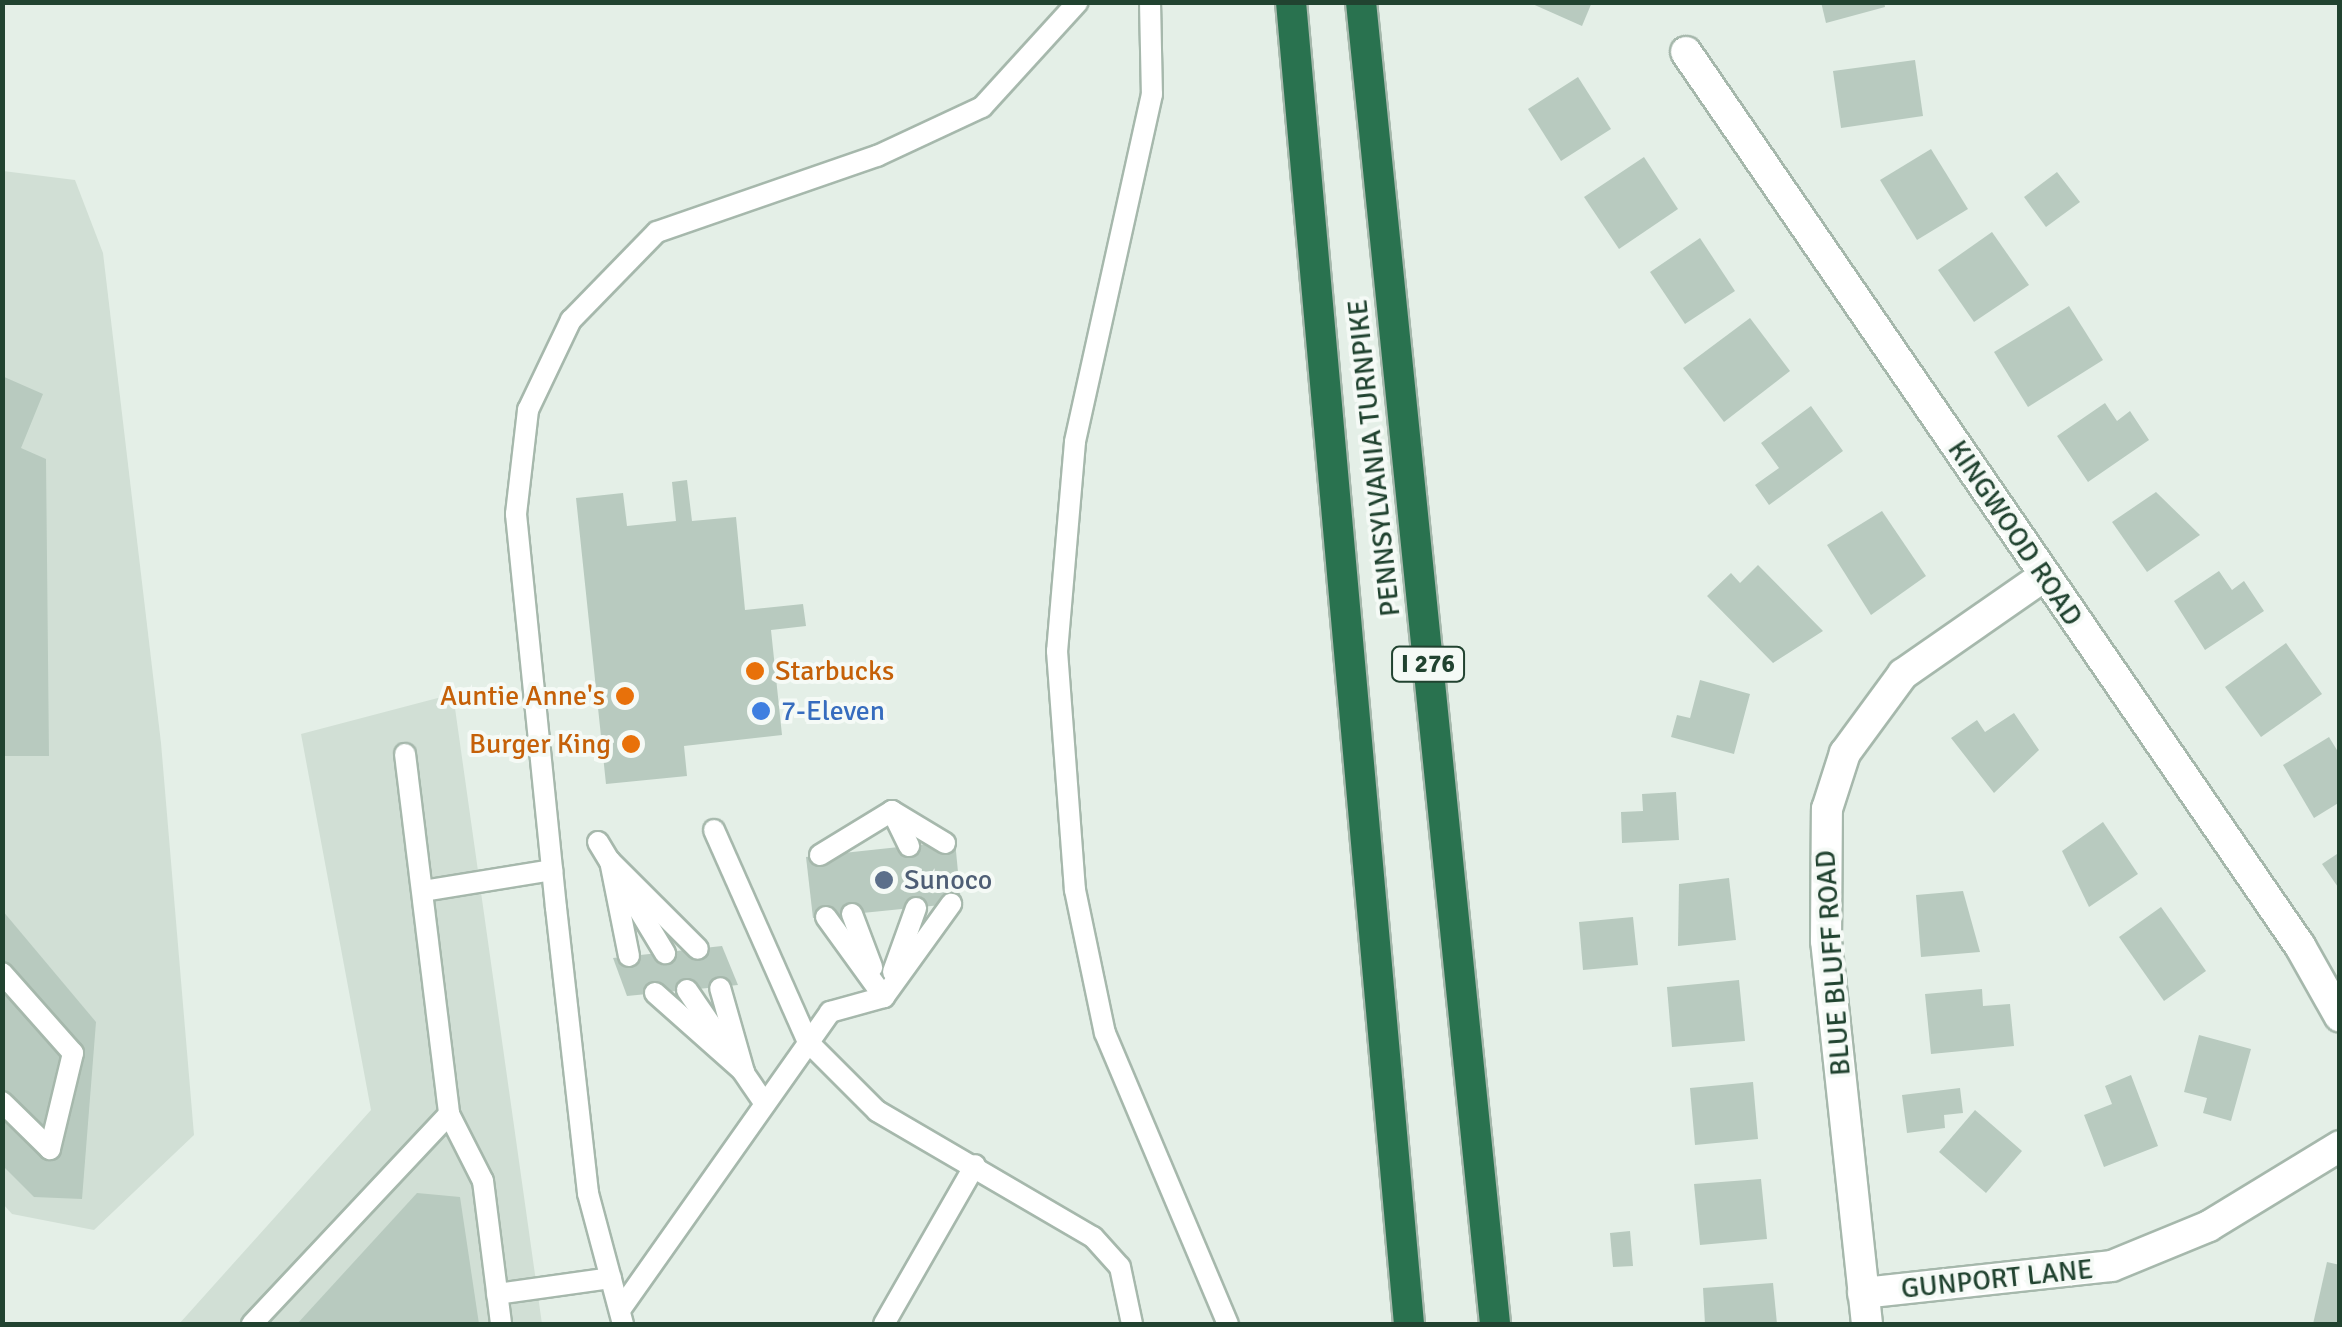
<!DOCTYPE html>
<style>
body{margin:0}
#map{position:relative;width:2342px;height:1327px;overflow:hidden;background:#e4efe7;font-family:Signika,sans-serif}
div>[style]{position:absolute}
.built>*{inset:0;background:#d1dfd5}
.building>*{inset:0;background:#b8cabf}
.roads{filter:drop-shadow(2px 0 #a6b8ac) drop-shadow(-2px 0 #a6b8ac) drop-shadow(0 2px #a6b8ac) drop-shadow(0 -2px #a6b8ac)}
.lane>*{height:20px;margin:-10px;padding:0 10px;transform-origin:10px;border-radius:10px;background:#fff}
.street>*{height:30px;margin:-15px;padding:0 15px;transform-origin:15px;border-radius:15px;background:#fff}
.highway>*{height:30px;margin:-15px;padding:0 15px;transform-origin:15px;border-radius:15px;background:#29724f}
.dots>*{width:28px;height:28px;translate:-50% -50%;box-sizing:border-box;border:5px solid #f5faf6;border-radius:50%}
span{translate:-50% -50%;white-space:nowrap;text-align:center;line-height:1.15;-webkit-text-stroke:8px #f5faf6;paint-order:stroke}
.shield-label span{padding:2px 8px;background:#f5faf6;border:2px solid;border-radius:8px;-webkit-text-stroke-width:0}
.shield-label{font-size:25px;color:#214330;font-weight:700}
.street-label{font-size:28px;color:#214330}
.food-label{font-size:28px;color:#c56008}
.left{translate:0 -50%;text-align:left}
.right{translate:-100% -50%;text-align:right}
.shop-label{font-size:28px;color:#366cbe}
.service-label{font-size:28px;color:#4e5e75}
.frame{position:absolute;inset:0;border:5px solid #214330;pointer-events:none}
</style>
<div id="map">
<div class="built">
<div style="clip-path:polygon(3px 171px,75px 180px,103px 253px,161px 743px,194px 1135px,94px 1230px,12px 1214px,3px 1204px)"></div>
<div style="clip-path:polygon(453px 694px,542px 1324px,179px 1324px,371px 1110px,301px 734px)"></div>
</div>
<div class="building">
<div style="clip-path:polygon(1528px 2px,1592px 2px,1582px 26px)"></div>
<div style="clip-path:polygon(1821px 2px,1884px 2px,1885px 7px,1826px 23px)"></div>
<div style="clip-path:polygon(1915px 60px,1923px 116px,1841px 128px,1833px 71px)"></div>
<div style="clip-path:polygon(1578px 77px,1611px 129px,1561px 161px,1528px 109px)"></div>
<div style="clip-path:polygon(1931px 149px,1968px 209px,1917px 240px,1880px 180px)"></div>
<div style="clip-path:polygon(1644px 157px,1678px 209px,1619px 249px,1584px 197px)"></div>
<div style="clip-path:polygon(2057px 172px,2080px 202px,2046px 227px,2024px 197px)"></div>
<div style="clip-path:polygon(1992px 232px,2029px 285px,1974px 322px,1938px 270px)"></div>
<div style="clip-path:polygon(1700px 238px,1735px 291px,1685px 324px,1650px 272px)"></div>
<div style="clip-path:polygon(2069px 306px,2103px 360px,2028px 407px,1994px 352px)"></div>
<div style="clip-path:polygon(1750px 318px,1790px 371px,1724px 422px,1683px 368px)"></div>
<div style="clip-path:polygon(2px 376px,43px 394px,21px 448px,46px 459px,49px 756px,2px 756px)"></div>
<div style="clip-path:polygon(2105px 403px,2117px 421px,2130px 411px,2149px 440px,2088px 482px,2057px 436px)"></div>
<div style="clip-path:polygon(1811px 406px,1843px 451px,1769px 505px,1755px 485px,1779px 468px,1761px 443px)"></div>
<div style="clip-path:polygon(687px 480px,692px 521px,736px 517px,745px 610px,803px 604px,806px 626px,771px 630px,782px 735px,684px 746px,687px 776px,606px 784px,576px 498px,623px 493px,627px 526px,676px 521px,672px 482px)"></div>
<div style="clip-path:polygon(2156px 492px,2200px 535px,2147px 572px,2112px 522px)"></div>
<div style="clip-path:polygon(1882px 511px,1926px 576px,1871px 615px,1827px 545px)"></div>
<div style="clip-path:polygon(1758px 565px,1823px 631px,1773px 663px,1707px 596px,1731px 573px,1740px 583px)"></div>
<div style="clip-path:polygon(2219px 571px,2232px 590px,2244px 581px,2264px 611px,2205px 650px,2174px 601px)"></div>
<div style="clip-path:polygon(2286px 643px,2322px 694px,2261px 737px,2225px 687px)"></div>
<div style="clip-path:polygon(1700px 680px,1750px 694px,1734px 754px,1671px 737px,1677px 715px,1690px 718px)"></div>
<div style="clip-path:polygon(2014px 713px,2039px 750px,1994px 793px,1951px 738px,1977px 720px,1985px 732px)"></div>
<div style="clip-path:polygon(2329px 737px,2340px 755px,2340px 802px,2314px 818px,2283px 765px)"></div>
<div style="clip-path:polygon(1676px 792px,1679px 840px,1622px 843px,1621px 812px,1643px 811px,1642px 794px)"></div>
<div style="clip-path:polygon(2103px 822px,2138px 874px,2089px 907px,2062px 851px)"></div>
<div style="clip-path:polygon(955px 841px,961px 903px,813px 918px,806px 857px)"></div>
<div style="clip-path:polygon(2340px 852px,2340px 890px,2322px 864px)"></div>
<div style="clip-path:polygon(1729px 878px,1736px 940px,1678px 946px,1679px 884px)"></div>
<div style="clip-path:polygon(1963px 891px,1980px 952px,1921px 957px,1916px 895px)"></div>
<div style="clip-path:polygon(2161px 907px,2206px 971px,2164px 1001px,2119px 937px)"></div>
<div style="clip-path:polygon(2px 910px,96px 1022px,82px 1199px,34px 1197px,2px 1165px)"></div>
<div style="clip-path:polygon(1633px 917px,1638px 965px,1583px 970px,1579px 922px)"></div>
<div style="clip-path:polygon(722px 946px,738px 985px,627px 996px,613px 958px)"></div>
<div style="clip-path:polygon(1739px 980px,1745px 1041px,1672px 1047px,1667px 987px)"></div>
<div style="clip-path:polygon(1982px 989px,1983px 1006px,2010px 1004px,2014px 1046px,1931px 1054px,1925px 994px)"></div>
<div style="clip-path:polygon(2199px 1035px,2251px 1049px,2231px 1121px,2203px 1113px,2207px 1098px,2184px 1092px)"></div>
<div style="clip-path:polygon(2131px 1075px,2158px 1146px,2104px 1167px,2084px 1115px,2112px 1104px,2105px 1086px)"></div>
<div style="clip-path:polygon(1753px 1082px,1758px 1139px,1695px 1145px,1690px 1088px)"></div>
<div style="clip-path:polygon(1960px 1088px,1963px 1113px,1944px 1115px,1945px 1128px,1907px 1133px,1902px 1095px)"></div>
<div style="clip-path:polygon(1975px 1110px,2022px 1151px,1986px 1193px,1939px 1152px)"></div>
<div style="clip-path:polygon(1761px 1179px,1767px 1239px,1700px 1245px,1694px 1184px)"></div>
<div style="clip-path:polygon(417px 1193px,460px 1197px,479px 1324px,297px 1324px)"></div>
<div style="clip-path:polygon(1630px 1231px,1633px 1266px,1613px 1267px,1610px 1233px)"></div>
<div style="clip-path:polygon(2327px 1262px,2340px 1265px,2340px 1324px,2313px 1324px)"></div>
<div style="clip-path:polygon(1773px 1283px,1777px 1324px,1705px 1324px,1703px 1288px)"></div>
</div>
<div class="roads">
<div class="lane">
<div style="left:1150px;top:2px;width:92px;rotate:88.8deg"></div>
<div style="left:1152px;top:94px;width:356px;rotate:102.5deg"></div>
<div style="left:1075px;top:442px;width:210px;rotate:94.9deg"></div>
<div style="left:1057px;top:651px;width:240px;rotate:85.7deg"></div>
<div style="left:1075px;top:890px;width:146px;rotate:78.2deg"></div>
<div style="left:1105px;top:1033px;width:316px;rotate:67.1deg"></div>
<div style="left:405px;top:754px;width:363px;rotate:83deg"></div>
<div style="left:892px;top:811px;width:62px;rotate:31.1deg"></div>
<div style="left:892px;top:811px;width:39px;rotate:64deg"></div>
<div style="left:714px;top:830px;width:232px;rotate:66.1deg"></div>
<div style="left:808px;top:1042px;width:98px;rotate:45deg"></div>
<div style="left:877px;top:1111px;width:250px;rotate:30.3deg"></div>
<div style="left:1093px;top:1237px;width:40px;rotate:48deg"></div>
<div style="left:1120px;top:1267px;width:58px;rotate:78.1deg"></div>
<div style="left:598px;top:842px;width:130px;rotate:58.9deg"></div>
<div style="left:820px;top:855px;width:84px;rotate:-31.4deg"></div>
<div style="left:423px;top:891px;width:131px;rotate:-9.2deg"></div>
<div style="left:852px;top:914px;width:57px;rotate:69.3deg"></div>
<div style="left:826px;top:917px;width:99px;rotate:54.1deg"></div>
<div style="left:884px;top:997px;width:115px;rotate:-54.2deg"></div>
<div style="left:629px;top:956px;width:97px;rotate:-101.3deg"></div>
<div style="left:610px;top:861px;width:124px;rotate:45deg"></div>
<div style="left:893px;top:972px;width:68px;rotate:-70.2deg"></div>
<div style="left:2px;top:973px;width:107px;rotate:48.4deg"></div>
<div style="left:73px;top:1053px;width:99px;rotate:103.5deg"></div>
<div style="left:50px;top:1149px;width:67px;rotate:-135.6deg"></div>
<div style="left:687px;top:990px;width:138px;rotate:55.6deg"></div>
<div style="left:655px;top:993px;width:119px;rotate:41.6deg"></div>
<div style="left:744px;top:1072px;width:87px;rotate:-105.9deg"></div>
<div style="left:497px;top:1294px;width:115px;rotate:-8deg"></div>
<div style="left:620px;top:1310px;width:365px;rotate:-54.8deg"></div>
<div style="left:830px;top:1012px;width:56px;rotate:-15.5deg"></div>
<div style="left:252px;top:1324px;width:288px;rotate:-46.8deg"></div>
<div style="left:449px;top:1114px;width:75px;rotate:63.1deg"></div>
<div style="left:483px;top:1181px;width:144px;rotate:82.8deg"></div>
<div style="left:623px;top:1324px;width:136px;rotate:-105deg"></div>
<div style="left:588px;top:1193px;width:287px;rotate:-96.4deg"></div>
<div style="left:556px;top:908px;width:396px;rotate:-95.8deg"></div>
<div style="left:516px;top:514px;width:105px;rotate:-83.4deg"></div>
<div style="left:528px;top:410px;width:100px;rotate:-64.5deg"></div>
<div style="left:571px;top:320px;width:123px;rotate:-45.7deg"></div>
<div style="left:657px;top:232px;width:233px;rotate:-19.1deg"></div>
<div style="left:877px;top:156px;width:116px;rotate:-25deg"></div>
<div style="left:982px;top:107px;width:142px;rotate:-47.6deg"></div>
<div style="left:884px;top:1324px;width:183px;rotate:-60.2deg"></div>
</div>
<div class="street">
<div style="left:1686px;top:52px;width:1085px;rotate:55.52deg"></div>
<div style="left:2300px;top:946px;width:81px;rotate:60.6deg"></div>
<div style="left:1863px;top:1293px;width:250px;rotate:-6.2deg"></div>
<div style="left:2112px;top:1266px;width:105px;rotate:-22.4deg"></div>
<div style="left:2209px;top:1226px;width:153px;rotate:-31.4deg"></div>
<div style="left:1867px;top:1324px;width:385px;rotate:-96.1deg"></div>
<div style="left:1826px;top:941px;width:132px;rotate:-89.6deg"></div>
<div style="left:1827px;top:809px;width:59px;rotate:-72.2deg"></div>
<div style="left:1845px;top:753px;width:98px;rotate:-53.7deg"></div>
<div style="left:1903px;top:674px;width:172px;rotate:-34.8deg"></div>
</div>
<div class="highway">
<div style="left:1291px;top:2px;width:1327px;rotate:84.9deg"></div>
<div style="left:1361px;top:2px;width:1329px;rotate:84.21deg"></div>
</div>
</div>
<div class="dots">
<div style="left:755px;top:671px;background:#e8710a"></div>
<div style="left:625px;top:696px;background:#e8710a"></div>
<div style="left:761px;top:711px;background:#3f7fe0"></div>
<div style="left:631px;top:744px;background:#e8710a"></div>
<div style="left:884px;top:880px;background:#5c6f8a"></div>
</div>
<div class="shield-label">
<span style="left:1428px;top:664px">I 276</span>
</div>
<div class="street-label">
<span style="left:1374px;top:458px;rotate:-96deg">PENNSYLVANIA TURNPIKE</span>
<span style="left:2015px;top:533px;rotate:56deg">KINGWOOD ROAD</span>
<span style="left:1833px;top:963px;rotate:-94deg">BLUE BLUFF ROAD</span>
<span style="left:1997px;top:1279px;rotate:-6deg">GUNPORT LANE</span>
</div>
<div class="food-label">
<span class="left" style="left:775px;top:671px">Starbucks</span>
<span class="right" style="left:605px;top:696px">Auntie Anne's</span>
<span class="right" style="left:611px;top:744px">Burger King</span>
</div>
<div class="shop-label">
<span class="left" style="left:781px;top:711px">7-Eleven</span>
</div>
<div class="service-label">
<span class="left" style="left:904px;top:880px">Sunoco</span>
</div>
<div class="frame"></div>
</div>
